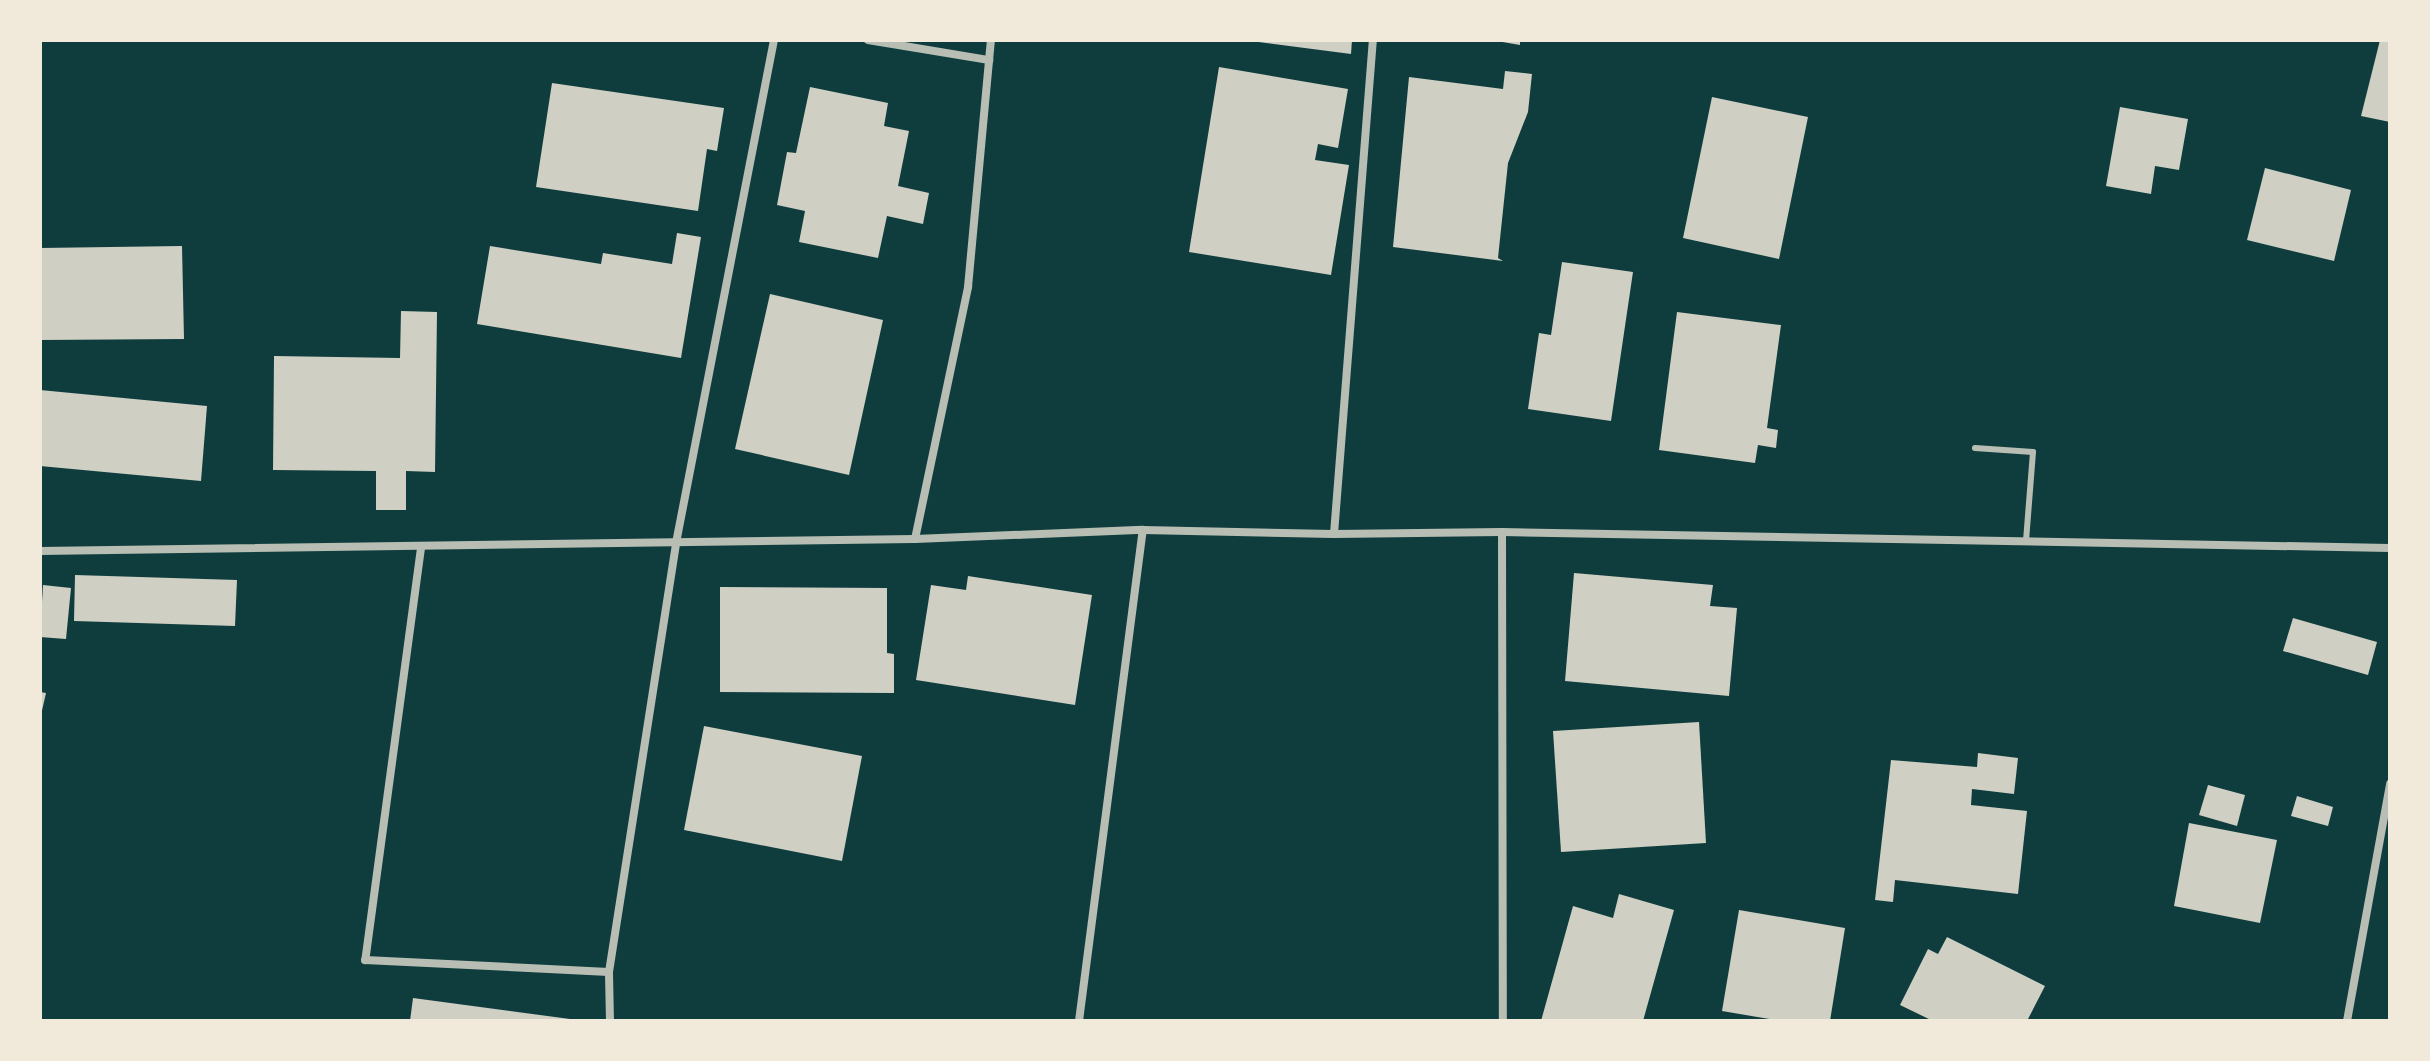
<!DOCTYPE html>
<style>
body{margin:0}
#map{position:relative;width:2430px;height:1061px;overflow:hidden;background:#0f3d3e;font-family:"PT Serif",serif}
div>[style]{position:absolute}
.building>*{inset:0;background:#cfcfc3}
.service>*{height:6px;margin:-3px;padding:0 3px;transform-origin:3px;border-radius:3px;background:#b8beb3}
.minor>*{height:8px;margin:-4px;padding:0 4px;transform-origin:4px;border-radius:4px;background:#b8beb3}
span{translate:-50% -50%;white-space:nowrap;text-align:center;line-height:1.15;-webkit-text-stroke:8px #f1e9da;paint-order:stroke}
.frame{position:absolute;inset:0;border:42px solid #f1e9da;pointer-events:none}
</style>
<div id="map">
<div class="building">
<div style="clip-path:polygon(1243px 40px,1352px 40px,1351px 54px)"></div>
<div style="clip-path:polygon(1491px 40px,1520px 40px,1520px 45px)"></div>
<div style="clip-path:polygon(2380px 40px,2390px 40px,2390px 122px,2361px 116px)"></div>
<div style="clip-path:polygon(1219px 67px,1348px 89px,1338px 148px,1318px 144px,1315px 160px,1349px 165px,1331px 275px,1189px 252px)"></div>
<div style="clip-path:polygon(1505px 71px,1532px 74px,1528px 112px,1508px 163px,1498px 258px,1503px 261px,1393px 247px,1409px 77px,1503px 89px)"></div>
<div style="clip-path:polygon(552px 83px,724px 108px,717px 151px,707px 149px,698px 211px,536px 187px)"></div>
<div style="clip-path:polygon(810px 87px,888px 103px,884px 126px,909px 131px,898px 186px,929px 193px,923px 224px,887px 216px,878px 258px,799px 242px,805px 211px,777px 205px,787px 152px,796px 153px)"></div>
<div style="clip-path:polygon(1712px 97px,1808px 117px,1779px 259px,1683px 238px)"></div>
<div style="clip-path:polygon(2120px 107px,2188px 119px,2179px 170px,2155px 166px,2151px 194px,2106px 186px)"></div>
<div style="clip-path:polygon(2265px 168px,2351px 190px,2334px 261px,2247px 240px)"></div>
<div style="clip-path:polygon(677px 233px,701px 237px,681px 358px,477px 324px,490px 246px,601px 264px,603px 253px,672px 264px)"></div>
<div style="clip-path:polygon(182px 246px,184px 339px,40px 340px,40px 248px)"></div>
<div style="clip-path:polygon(1562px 262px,1633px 272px,1611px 421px,1528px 409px,1539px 333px,1551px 335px)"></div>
<div style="clip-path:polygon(770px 294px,883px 320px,849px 475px,735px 449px)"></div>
<div style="clip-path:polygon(401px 311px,437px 312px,435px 472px,406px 471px,406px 510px,376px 510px,376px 471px,273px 470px,274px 356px,400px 358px)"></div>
<div style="clip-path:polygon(1677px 312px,1781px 325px,1767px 428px,1778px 430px,1776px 448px,1758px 445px,1755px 463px,1659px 450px)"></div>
<div style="clip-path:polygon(40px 390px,207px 406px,201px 481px,40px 466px)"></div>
<div style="clip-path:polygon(1574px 573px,1713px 585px,1710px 606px,1737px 608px,1729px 696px,1565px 681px)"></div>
<div style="clip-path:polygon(75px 575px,237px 580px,235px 626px,74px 621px)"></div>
<div style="clip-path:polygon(968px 576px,1092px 595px,1075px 705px,916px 680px,931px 585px,966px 590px)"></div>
<div style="clip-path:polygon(43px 585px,71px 588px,66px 639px,40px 637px)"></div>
<div style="clip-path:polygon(720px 587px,887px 588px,887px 653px,894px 654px,894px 693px,720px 692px)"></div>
<div style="clip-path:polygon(2293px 618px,2377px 642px,2368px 675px,2283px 651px)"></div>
<div style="clip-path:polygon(40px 692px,46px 693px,41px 715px,40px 715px)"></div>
<div style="clip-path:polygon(1699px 722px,1706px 843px,1561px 852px,1553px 731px)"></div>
<div style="clip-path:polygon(704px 726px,862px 756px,842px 861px,684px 830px)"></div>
<div style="clip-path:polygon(1978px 753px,2018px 758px,2014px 794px,1972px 789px,1971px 805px,2027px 811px,2018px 894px,1895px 880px,1893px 902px,1875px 900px,1891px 760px,1977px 767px)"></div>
<div style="clip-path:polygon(2208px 785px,2245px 795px,2237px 826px,2199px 815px)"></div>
<div style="clip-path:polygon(2297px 796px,2333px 807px,2328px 826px,2291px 816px)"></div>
<div style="clip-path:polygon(2189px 823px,2277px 840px,2260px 923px,2174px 906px)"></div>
<div style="clip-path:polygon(1619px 894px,1674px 910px,1643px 1021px,1541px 1021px,1573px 906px,1613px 918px)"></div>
<div style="clip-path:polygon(1739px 910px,1845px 928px,1830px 1021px,1781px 1021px,1722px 1011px)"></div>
<div style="clip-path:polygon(1947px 937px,2045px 986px,2027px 1021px,1933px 1021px,1900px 1005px,1928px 949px,1938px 954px)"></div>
<div style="clip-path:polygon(413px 998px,570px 1019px,570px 1021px,410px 1021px)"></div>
</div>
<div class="service">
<div style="left:1975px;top:448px;width:58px;rotate:3.9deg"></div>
<div style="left:2033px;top:452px;width:89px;rotate:94.5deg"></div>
</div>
<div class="minor">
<div style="left:868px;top:40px;width:123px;rotate:9.4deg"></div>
<div style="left:1502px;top:532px;width:489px;rotate:89.9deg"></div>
<div style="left:1334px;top:534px;width:496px;rotate:-85.5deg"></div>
<div style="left:915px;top:539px;width:258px;rotate:-78.1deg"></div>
<div style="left:968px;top:287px;width:248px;rotate:-84.7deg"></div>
<div style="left:421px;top:548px;width:416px;rotate:97.7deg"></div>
<div style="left:365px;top:960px;width:244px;rotate:2.8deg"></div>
<div style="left:40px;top:551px;width:875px;rotate:-0.79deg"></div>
<div style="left:915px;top:539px;width:228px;rotate:-2.3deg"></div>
<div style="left:1143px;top:530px;width:191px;rotate:1.2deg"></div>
<div style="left:1334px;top:534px;width:168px;rotate:-0.7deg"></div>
<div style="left:1502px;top:532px;width:888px;rotate:1.03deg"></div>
<div style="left:610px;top:1021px;width:49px;rotate:-91.2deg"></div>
<div style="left:609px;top:972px;width:434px;rotate:-81.1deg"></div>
<div style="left:676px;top:543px;width:512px;rotate:-78.98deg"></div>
<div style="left:1079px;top:1021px;width:495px;rotate:-82.6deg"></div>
<div style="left:2347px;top:1021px;width:241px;rotate:-79.7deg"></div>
</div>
<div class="frame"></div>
</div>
